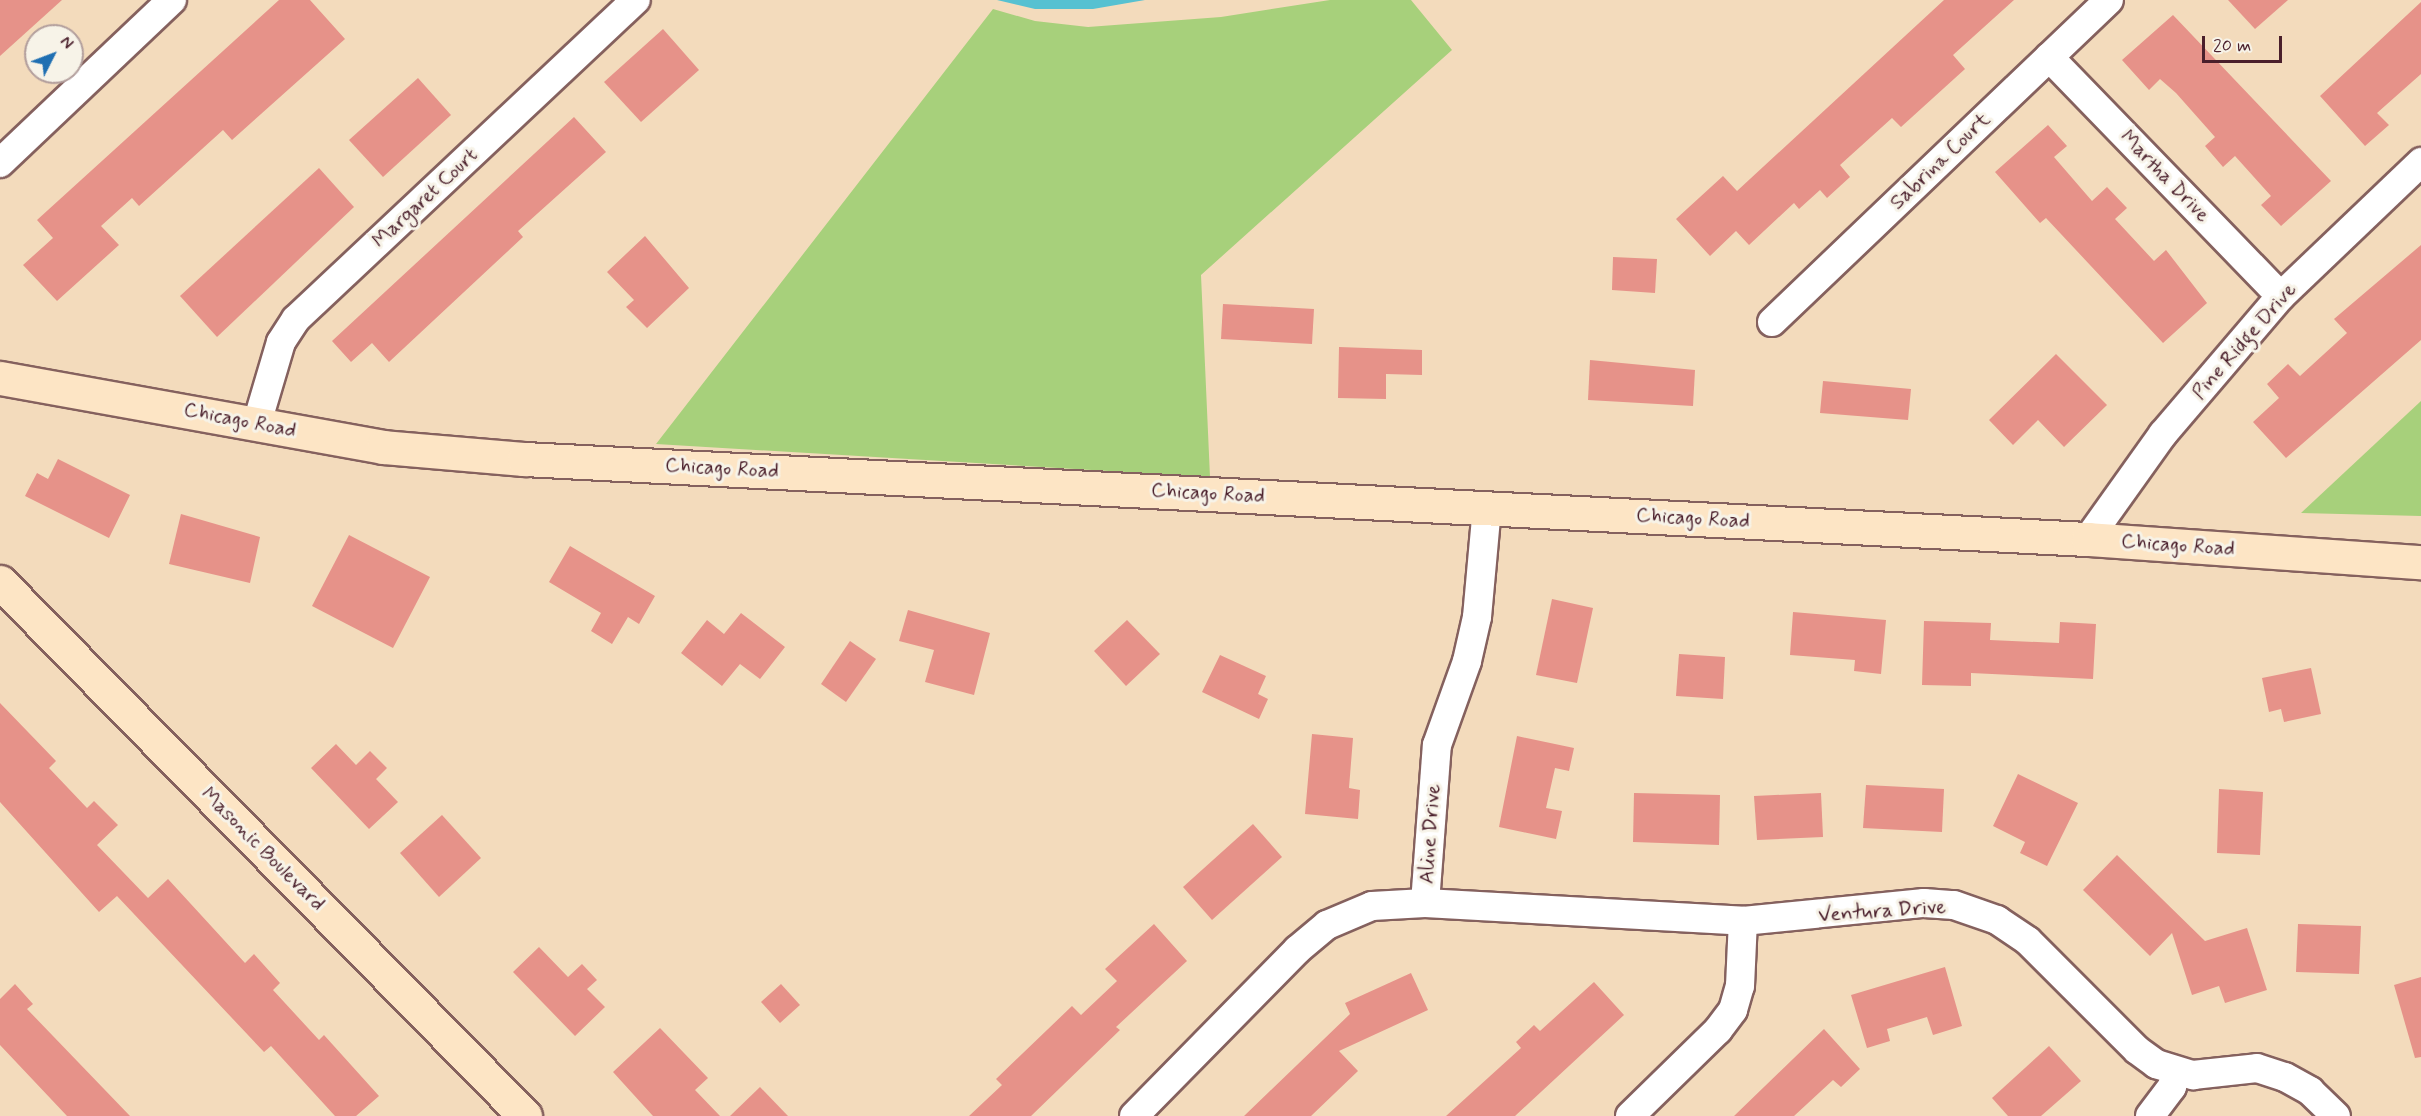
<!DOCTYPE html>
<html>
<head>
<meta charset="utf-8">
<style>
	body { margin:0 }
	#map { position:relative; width:2421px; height:1116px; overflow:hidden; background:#f3dbbc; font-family:Mynerve,sans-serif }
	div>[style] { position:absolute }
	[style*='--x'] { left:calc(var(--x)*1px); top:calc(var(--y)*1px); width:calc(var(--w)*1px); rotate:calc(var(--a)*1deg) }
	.green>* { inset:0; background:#a7d07b }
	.water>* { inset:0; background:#56c1d1 }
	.building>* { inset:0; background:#e69289 }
	.roads { filter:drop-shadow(2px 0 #85615e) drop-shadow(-2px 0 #85615e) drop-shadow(0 2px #85615e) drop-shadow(0 -2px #85615e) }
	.street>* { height:28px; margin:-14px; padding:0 14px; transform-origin:14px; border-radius:14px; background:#fff }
	.secondary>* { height:33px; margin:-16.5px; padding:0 16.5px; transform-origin:16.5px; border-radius:16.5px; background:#fde5c5 }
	span { translate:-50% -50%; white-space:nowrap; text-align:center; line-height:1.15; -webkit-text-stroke:6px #f7f3e8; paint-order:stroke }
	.street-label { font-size:21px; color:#4a1f2b }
	.north { position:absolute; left:24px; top:24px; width:60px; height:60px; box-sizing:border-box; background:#f7f3e8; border:2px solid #b29e9c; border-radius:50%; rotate:48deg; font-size:16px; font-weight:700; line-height:24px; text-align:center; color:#4a1f2b }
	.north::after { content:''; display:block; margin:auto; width:21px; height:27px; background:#1f6fb2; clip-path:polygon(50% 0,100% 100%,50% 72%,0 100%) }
	.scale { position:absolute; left:2202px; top:36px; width:80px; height:27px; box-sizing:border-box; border:3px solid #4a1f2b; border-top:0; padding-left:8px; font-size:18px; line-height:21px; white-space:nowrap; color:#4a1f2b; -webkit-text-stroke:4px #f7f3e8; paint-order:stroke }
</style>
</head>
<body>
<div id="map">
	<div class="green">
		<i style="clip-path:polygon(1330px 0,1411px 0,1452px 50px,1201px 275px,1210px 477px,656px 444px,993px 9px,1035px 21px,1088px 27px,1221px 17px)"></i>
		<i style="clip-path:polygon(2421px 401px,2421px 516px,2301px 513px)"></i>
	</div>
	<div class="water">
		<i style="clip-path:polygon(997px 0,1145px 0,1093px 9px,1035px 9px)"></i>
	</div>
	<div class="building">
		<i style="clip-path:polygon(0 0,62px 0,0 56px)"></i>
		<i style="clip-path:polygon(279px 0,310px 0,345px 39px,232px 140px,223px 130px,139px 206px,132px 198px,101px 226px,119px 245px,57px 301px,23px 265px,53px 238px,37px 220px)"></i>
		<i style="clip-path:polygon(1944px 0,2014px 0,1953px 55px,1965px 69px,1901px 127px,1892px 118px,1840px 165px,1850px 177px,1827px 198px,1820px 190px,1799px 209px,1794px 203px,1749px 245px,1736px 231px,1710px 256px,1676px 219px,1723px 176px,1737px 191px)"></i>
		<i style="clip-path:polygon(2228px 0,2288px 0,2255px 29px)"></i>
		<i style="clip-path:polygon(2421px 2px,2421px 74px,2377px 113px,2389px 125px,2365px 146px,2320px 96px)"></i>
		<i style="clip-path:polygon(2173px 15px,2331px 181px,2281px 226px,2261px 205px,2271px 196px,2235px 156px,2223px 167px,2205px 146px,2215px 137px,2176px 93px,2160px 79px,2149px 90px,2122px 60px)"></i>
		<i style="clip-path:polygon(663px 29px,699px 70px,641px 122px,604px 82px)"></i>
		<i style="clip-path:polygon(418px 78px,451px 115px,383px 177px,349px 140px)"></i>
		<i style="clip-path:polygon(574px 117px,606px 152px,518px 231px,523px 237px,389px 362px,372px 343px,351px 362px,332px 341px)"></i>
		<i style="clip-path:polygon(2048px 125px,2067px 146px,2054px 157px,2092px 201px,2107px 187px,2127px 208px,2115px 219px,2154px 261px,2166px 250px,2207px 303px,2163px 343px,2046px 218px,2040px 223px,1995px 172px)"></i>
		<i style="clip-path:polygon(319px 168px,354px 207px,217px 337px,180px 296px)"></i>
		<i style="clip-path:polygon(645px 236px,689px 288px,647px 328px,626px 307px,634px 300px,607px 272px)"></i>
		<i style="clip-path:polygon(2421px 245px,2421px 340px,2286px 458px,2253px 422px,2279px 398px,2267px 384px,2288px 364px,2300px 376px,2347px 333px,2334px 319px)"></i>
		<i style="clip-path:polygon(1613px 257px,1657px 259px,1655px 293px,1612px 290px)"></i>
		<i style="clip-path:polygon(1223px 304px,1314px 309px,1312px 344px,1221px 339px)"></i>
		<i style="clip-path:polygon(1339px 347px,1422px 350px,1422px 375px,1386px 374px,1386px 399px,1338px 398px)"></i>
		<i style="clip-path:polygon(2056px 354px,2107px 405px,2064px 447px,2038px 420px,2013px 445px,1989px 420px)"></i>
		<i style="clip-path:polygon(1590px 360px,1695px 370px,1693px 406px,1588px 400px)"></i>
		<i style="clip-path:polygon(1823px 381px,1911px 389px,1908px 420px,1820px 413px)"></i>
		<i style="clip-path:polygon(58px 459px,130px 495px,109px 538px,25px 496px,37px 473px,48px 479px)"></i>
		<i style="clip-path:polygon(181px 514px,260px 537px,250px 583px,169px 564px)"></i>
		<i style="clip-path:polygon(349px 535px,430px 577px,393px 648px,312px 606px)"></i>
		<i style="clip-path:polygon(570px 546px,655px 596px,639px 624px,628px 617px,612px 644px,591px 631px,601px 613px,549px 582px)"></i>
		<i style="clip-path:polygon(1552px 599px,1593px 608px,1577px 683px,1536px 675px)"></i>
		<i style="clip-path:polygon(908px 610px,990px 633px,974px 695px,925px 682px,934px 650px,899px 641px)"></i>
		<i style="clip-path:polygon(1793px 612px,1886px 620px,1881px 674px,1854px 671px,1855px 660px,1790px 655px)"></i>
		<i style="clip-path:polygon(741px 613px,785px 647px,760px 679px,740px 664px,722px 686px,681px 653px,707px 620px,724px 634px)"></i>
		<i style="clip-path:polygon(1127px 620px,1160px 654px,1126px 686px,1094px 651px)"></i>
		<i style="clip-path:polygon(1924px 621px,1991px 623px,1990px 640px,2059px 643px,2060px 622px,2096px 624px,2093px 679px,1971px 673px,1971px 686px,1922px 685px)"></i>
		<i style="clip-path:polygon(850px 641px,876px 659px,846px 702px,821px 684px)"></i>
		<i style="clip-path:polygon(1679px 654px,1725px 657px,1723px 699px,1676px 696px)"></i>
		<i style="clip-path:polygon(1220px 655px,1266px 676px,1258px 694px,1268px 699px,1259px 719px,1202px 692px)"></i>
		<i style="clip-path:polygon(2311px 668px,2321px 714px,2284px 722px,2281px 709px,2269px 712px,2262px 678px)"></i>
		<i style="clip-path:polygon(0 703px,56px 761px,49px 768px,87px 808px,94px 801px,118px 825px,97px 845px,148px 898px,168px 879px,245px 963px,254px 954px,280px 983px,273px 990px,319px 1040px,324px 1035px,379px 1096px,356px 1116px,335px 1116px,271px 1046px,264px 1052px,117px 896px,99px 912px,0 802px)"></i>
		<i style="clip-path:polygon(1312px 734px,1353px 738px,1349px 788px,1360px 790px,1358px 819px,1305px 814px)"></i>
		<i style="clip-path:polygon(1517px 736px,1574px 748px,1569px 771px,1555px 768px,1546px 808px,1562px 811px,1556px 839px,1499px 827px)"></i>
		<i style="clip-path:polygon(336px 744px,356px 765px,370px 751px,387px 768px,376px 779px,398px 802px,369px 829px,311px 768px)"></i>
		<i style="clip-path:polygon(2018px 774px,2078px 803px,2047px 866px,2020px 853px,2025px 842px,1993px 826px)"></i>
		<i style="clip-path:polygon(1866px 785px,1944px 789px,1942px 832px,1863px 828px)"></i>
		<i style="clip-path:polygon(2219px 789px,2263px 792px,2260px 855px,2217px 853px)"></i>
		<i style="clip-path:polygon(1634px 793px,1720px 795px,1719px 845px,1633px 842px)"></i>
		<i style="clip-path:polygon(1821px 793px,1823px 837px,1757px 840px,1754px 796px)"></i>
		<i style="clip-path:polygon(442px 815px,481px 858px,439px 897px,400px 853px)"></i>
		<i style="clip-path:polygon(1253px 824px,1282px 857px,1212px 920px,1183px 887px)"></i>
		<i style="clip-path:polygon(2117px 855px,2205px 941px,2247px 928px,2267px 990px,2225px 1003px,2219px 986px,2192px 995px,2172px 933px,2150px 956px,2083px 890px)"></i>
		<i style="clip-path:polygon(1154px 924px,1187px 961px,1116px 1027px,1120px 1030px,1031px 1116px,969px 1116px,1002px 1085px,996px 1079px,1072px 1006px,1081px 1015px,1117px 981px,1105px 969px)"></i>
		<i style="clip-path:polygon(2298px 924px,2361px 926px,2359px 974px,2296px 972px)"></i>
		<i style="clip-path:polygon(539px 947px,568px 977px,582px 964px,597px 980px,587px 989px,605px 1007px,575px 1036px,513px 972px)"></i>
		<i style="clip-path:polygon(1945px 967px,1962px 1026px,1933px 1035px,1927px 1017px,1887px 1029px,1890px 1041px,1867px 1048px,1851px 995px)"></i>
		<i style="clip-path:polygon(1411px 973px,1428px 1010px,1339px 1051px,1358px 1071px,1311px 1116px,1244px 1116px,1350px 1014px,1345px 1003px)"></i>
		<i style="clip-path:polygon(2421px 977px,2421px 1057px,2415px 1058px,2394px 985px)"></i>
		<i style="clip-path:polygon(1594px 982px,1624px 1015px,1528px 1104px,1515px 1116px,1446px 1116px,1521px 1048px,1516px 1042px,1534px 1025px,1540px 1031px)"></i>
		<i style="clip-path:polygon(15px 984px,33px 1004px,27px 1009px,130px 1116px,67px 1116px,0 1045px,0 999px)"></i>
		<i style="clip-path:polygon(781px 984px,800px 1005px,780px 1023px,761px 1002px)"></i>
		<i style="clip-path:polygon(660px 1028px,708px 1078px,695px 1090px,720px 1116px,653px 1116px,613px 1072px)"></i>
		<i style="clip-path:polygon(1824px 1029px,1860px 1069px,1841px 1087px,1833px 1080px,1794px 1116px,1734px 1116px)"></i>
		<i style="clip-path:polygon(2049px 1046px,2081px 1081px,2041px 1116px,2008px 1116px,1992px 1098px)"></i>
		<i style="clip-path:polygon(760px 1087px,788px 1116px,730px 1116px)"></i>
	</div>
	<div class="roads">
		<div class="street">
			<i style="--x:2049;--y:57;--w:333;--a:45.9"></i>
			<i style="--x:0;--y:163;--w:237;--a:-43.5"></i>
			<i style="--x:1772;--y:322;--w:466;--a:-43.7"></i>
			<i style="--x:257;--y:423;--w:84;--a:-73.5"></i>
			<i style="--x:281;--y:342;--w:27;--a:-57"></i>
			<i style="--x:296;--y:319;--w:466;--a:-43.2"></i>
			<i style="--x:2088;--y:539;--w:129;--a:-54.5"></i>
			<i style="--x:2163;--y:434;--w:182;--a:-49.5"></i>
			<i style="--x:2281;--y:296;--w:194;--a:-43.7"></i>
			<i style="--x:1425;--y:903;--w:158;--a:-85.7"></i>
			<i style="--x:1437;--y:745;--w:89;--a:-70.3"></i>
			<i style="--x:1467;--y:661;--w:45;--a:-77.2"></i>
			<i style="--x:1477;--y:617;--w:110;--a:-84.8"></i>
			<i style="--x:1134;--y:1116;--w:233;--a:-45.5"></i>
			<i style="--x:1297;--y:950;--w:39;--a:-40"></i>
			<i style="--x:1327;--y:925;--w:49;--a:-22.9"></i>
			<i style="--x:1372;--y:906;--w:53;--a:-3.2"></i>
			<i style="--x:1425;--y:903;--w:319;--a:3.2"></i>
			<i style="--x:1743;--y:921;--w:182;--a:-5.7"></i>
			<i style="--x:1924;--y:903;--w:30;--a:4"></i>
			<i style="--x:1954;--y:905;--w:46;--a:19.2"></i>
			<i style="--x:1997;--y:920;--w:37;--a:34"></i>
			<i style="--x:2028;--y:941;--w:154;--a:45"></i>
			<i style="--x:2137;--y:1050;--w:24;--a:36"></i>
			<i style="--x:2156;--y:1064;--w:39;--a:17"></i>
			<i style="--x:2193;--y:1075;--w:64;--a:-6.2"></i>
			<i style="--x:2257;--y:1068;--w:29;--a:18"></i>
			<i style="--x:2285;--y:1077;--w:29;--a:29"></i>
			<i style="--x:2310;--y:1091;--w:36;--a:44"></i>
			<i style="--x:1630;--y:1116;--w:123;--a:-44.3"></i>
			<i style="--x:1718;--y:1030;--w:25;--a:-53"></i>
			<i style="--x:1733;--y:1010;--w:25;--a:-74"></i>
			<i style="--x:1740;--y:986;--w:65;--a:-87.4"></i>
			<i style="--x:2150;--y:1116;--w:36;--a:-53"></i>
			<i style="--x:2172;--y:1087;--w:16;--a:-75"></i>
		</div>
		<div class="secondary">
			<i style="--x:0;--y:378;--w:389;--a:10.2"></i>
			<i style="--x:383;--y:447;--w:142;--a:4.9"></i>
			<i style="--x:524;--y:459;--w:1566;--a:2.93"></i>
			<i style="--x:2088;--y:539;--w:334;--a:4"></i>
			<i style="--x:0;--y:582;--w:749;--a:45.49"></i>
		</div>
	</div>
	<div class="street-label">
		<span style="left:1940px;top:161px;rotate:-44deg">Sabrina Court</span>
		<span style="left:2165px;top:176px;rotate:46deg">Martha Drive</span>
		<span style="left:425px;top:198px;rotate:-43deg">Margaret Court</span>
		<span style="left:2244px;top:341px;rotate:-49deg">Pine Ridge Drive</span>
		<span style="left:240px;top:420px;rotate:11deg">Chicago Road</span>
		<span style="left:722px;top:468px;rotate:3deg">Chicago Road</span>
		<span style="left:1208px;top:493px;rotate:3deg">Chicago Road</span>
		<span style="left:1693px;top:518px;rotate:3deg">Chicago Road</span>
		<span style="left:2178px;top:545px;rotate:4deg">Chicago Road</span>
		<span style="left:1430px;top:834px;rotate:-86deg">Aline Drive</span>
		<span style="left:263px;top:849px;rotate:45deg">Masonic Boulevard</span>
		<span style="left:1882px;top:911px;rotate:-4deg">Ventura Drive</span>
	</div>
	<div class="north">N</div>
	<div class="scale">20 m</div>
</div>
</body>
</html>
